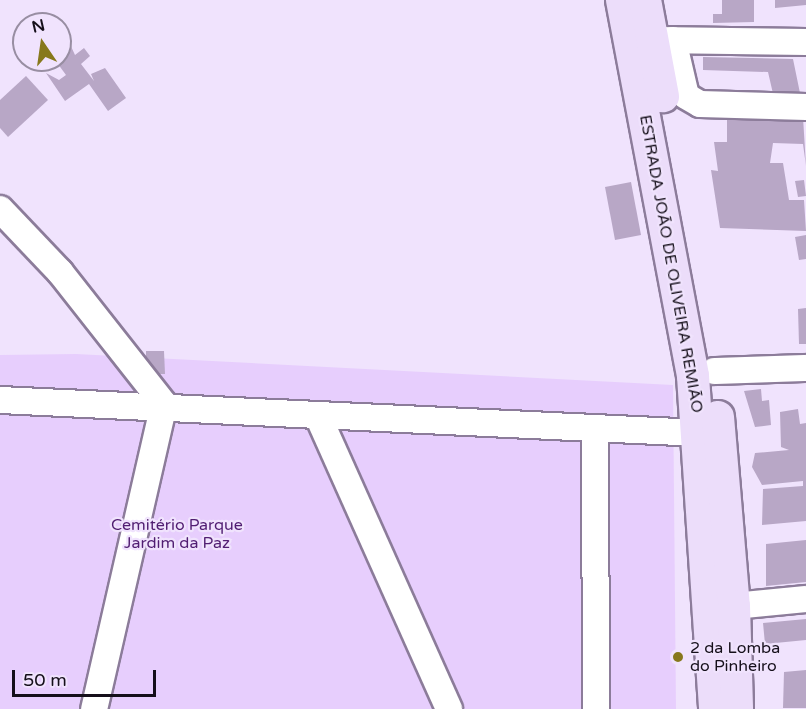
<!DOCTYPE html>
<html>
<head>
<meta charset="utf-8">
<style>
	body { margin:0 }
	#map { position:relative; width:806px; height:709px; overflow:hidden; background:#f0e3fd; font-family:"Varela Round",sans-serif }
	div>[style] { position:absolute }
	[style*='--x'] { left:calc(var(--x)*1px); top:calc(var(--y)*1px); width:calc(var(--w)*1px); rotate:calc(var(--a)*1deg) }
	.green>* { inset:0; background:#e7cefd }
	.building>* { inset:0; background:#b8a7c6 }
	.roads { filter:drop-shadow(2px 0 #8c7c9a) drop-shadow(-2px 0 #8c7c9a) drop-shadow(0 2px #8c7c9a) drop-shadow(0 -2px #8c7c9a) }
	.minor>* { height:26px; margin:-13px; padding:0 13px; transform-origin:13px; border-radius:13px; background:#fff }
	.major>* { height:32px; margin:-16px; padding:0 16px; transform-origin:16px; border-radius:16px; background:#ecddfa }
	.dots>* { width:16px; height:16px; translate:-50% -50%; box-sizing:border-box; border:3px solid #f0e3fd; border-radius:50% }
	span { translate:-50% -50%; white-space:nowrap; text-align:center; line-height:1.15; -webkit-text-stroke:4.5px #f0e3fd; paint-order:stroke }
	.street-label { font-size:16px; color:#150f1a }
	.park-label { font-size:16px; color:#511e72 }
	.poi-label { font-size:16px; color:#150f1a }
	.left { translate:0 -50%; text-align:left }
	.north { position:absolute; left:12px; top:12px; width:60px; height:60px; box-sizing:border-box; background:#f0e3fd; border:2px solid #988ea2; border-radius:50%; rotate:347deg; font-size:16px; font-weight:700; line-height:24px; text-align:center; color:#150f1a }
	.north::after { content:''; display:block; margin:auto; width:21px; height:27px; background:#87781c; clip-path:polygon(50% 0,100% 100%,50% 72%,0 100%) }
	.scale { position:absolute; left:12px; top:670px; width:144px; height:27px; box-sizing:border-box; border:3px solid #150f1a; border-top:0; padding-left:8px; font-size:18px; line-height:21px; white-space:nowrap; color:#150f1a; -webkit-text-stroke:4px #f0e3fd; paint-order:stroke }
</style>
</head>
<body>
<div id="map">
	<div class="green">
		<i style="clip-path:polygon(76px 354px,673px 385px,676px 709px,0 709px,0 355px)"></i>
	</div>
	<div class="building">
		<i style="clip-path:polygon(722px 0,754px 0,754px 22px,713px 23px,713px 14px,722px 14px)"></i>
		<i style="clip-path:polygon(775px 0,806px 0,806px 5px,775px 8px)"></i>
		<i style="clip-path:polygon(69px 42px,75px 55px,84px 48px,90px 56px,81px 64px,94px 81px,91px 74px,105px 68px,126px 98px,108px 111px,89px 84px,65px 101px,46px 73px,59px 80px,66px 75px,55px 60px,60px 60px)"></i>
		<i style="clip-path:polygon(703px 57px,793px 59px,801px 98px,774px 98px,768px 72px,703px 70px)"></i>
		<i style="clip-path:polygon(26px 76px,48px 100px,8px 137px,0 128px,0 100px)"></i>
		<i style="clip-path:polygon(727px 113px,803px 117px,806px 166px,803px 144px,773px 143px,770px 163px,783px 163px,789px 200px,804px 200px,806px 231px,720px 228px,711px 170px,718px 171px,714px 142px,727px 142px)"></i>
		<i style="clip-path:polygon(804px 180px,806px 196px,798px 197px,795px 181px)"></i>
		<i style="clip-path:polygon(631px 182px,641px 235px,615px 240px,605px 187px)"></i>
		<i style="clip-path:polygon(806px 235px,806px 259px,799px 260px,795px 237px)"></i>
		<i style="clip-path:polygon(806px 308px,806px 344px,799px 344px,798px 309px)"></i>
		<i style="clip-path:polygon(146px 351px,164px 351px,165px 374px,146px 374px)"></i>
		<i style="clip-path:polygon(761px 389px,762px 401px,769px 400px,771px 425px,755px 427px,744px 391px)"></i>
		<i style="clip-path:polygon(798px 409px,800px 424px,806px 423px,806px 521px,762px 525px,763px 489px,803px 486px,803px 481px,762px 485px,752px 467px,755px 453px,789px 450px,781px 447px,780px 412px)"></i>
		<i style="clip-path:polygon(806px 540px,806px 582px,766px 586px,766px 544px)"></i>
		<i style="clip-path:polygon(806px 619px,806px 640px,765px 644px,763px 623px)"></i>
		<i style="clip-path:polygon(806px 670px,806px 708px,783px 708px,784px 672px)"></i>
	</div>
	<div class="roads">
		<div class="minor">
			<i style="--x:656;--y:40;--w:150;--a:0.8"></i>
			<i style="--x:673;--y:40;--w:57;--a:76.9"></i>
			<i style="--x:686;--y:96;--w:16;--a:30"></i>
			<i style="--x:700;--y:104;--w:106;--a:1.6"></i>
			<i style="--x:0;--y:209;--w:87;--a:46.4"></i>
			<i style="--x:60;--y:272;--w:168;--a:51.8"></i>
			<i style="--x:164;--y:404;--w:313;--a:102.9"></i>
			<i style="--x:714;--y:371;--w:92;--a:-1.9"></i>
			<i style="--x:0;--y:400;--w:700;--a:2.7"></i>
			<i style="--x:318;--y:416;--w:321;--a:65.9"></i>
			<i style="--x:595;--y:431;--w:278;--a:89.8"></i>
			<i style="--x:734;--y:606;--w:72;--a:-5.6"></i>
		</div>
		<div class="major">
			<i style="--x:622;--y:0;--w:383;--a:79.3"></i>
			<i style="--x:693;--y:376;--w:334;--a:86.2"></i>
			<i style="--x:645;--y:0;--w:98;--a:79.4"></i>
			<i style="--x:718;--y:417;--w:190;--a:85.2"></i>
			<i style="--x:734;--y:606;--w:103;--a:88.3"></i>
		</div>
	</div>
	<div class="dots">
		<i style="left:678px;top:657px;background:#87781c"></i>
	</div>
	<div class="street-label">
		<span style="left:671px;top:264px;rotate:80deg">ESTRADA JOÃO DE OLIVEIRA REMIÃO</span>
	</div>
	<div class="park-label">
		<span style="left:177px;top:534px">Cemitério Parque<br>Jardim da Paz</span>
	</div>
	<div class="poi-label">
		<span class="left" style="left:690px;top:657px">2 da Lomba<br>do Pinheiro</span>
	</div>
	<div class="north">N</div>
	<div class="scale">50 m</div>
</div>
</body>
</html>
